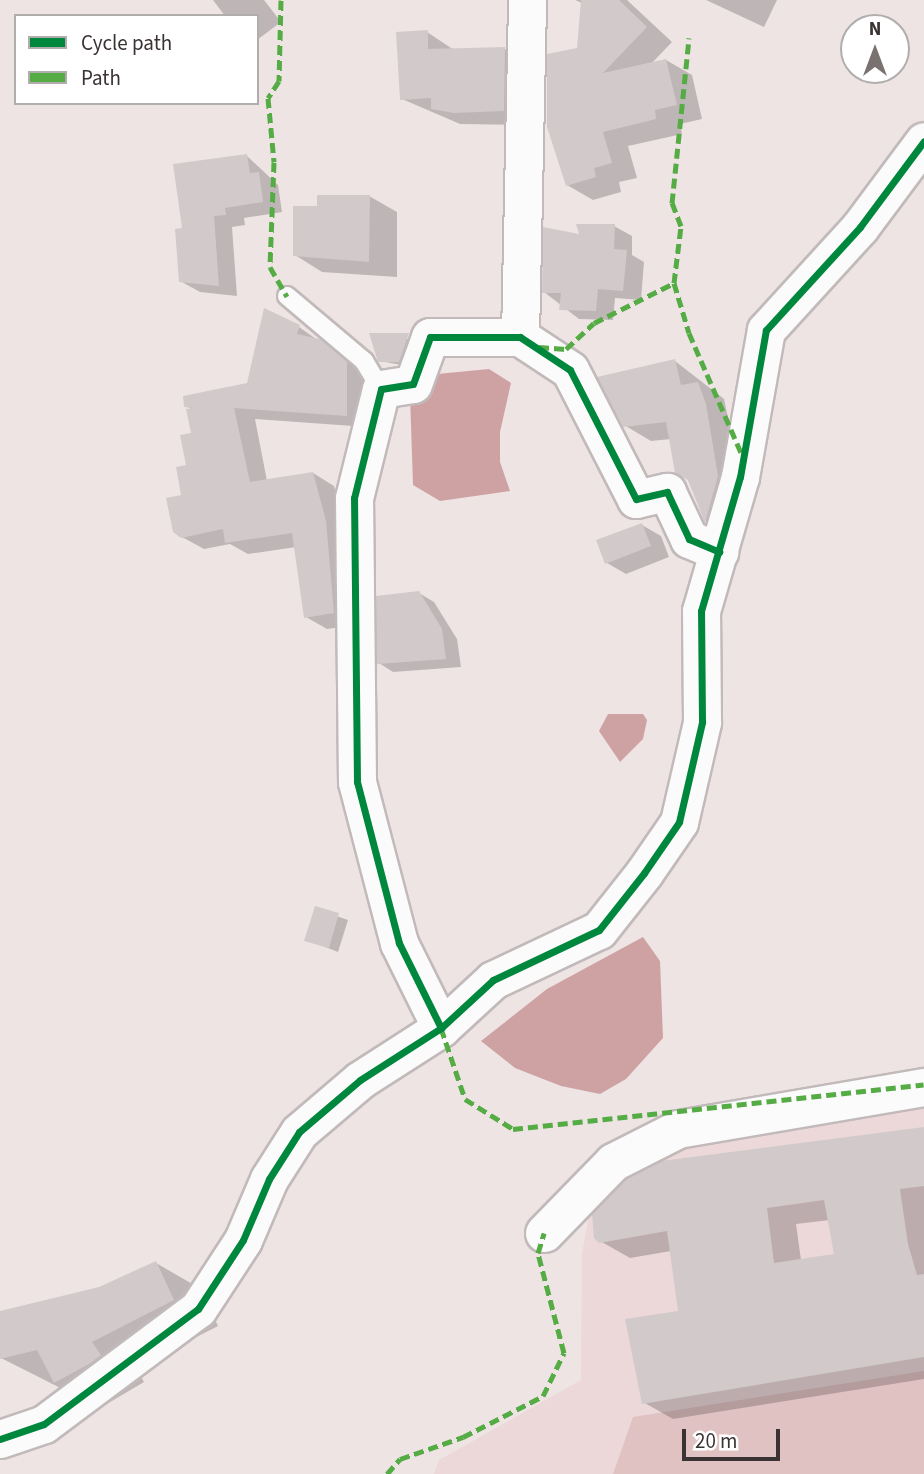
<!DOCTYPE html>
<html>
<head>
<meta charset="utf-8">
<style>
	body { margin:0 }
	#map { position:relative; width:924px; height:1474px; overflow:hidden; background:#eee4e4; font-family:"Source Sans 3",sans-serif }
	div>[style] { position:absolute }
	[style*='--x'] { left:calc(var(--x)*1px); top:calc(var(--y)*1px); width:calc(var(--w)*1px); rotate:calc(var(--a)*1deg) }
	.built>* { inset:0; background:#ecd8d9 }
	.green>* { inset:0; background:#e1c2c3 }
	.water>* { inset:0; background:#cea2a3 }
	.shadow>* { inset:0; background:#0003 }
	.building>* { inset:0; background:#d2caca }
	.roads { filter:drop-shadow(2px 0 #c2baba) drop-shadow(-2px 0 #c2baba) drop-shadow(0 2px #c2baba) drop-shadow(0 -2px #c2baba) }
	.lane>* { height:18px; margin:-9px; padding:0 9px; transform-origin:9px; border-radius:9px; background:#fcfbfb }
	.street>* { height:37px; margin:-18.5px; padding:0 18.5px; transform-origin:18.5px; border-radius:18.5px; background:#fcfbfb }
	.quiet>* { height:5px; margin-top:-2.5px; transform-origin:0; background:repeating-linear-gradient(90deg,#55ac45 0 10px,transparent 0 15px) }
	.cycleway>* { height:7px; margin:-3.5px; padding:0 3.5px; transform-origin:3.5px; border-radius:3.5px; background:#00873e }
	span { translate:-50% -50%; white-space:nowrap; text-align:center; line-height:1.15; -webkit-text-stroke:5px #fff; paint-order:stroke }
	.legend { position:absolute; left:14px; top:14px; width:245px; height:91px; box-sizing:border-box; background:#fff; border:2px solid #b1adad; margin:0; padding:9px 12px; list-style:none; font-size:21px; color:#3b3333 }
	.legend li { display:flex; align-items:center; gap:14px; height:35px }
	.legend b { width:35px; border:2px solid #b1adad }
	.north { position:absolute; left:840px; top:14px; width:70px; height:70px; box-sizing:border-box; background:#fff; border:2px solid #b1adad; border-radius:50%; rotate:0deg; font-size:19px; font-weight:700; line-height:28px; text-align:center; color:#3b3333 }
	.north::after { content:''; display:block; margin:auto; width:24px; height:32px; background:#7a7171; clip-path:polygon(50% 0,100% 100%,50% 72%,0 100%) }
	.scale { position:absolute; left:682px; top:1429px; width:98px; height:32px; box-sizing:border-box; border:4px solid #3b3333; border-top:0; padding-left:9px; font-size:21px; line-height:24px; white-space:nowrap; color:#3b3333; -webkit-text-stroke:5px #fff; paint-order:stroke }
</style>
</head>
<body>
<div id="map">
	<div class="built">
		<i style="clip-path:polygon(924px 1102px,924px 1474px,434px 1474px,439px 1460px,581px 1380px,582px 1254px,595px 1182px,672px 1138px)"></i>
	</div>
	<div class="green">
		<i style="clip-path:polygon(924px 1371px,924px 1474px,613px 1474px,633px 1417px)"></i>
	</div>
	<div class="water">
		<i style="clip-path:polygon(489px 369px,511px 383px,500px 432px,500px 462px,510px 491px,440px 501px,413px 485px,410px 395px,427px 375px)"></i>
		<i style="clip-path:polygon(608px 714px,643px 714px,647px 720px,643px 739px,620px 762px,599px 731px)"></i>
		<i style="clip-path:polygon(643px 937px,660px 961px,663px 1038px,626px 1079px,600px 1094px,561px 1086px,515px 1068px,481px 1041px,547px 989px)"></i>
	</div>
	<div class="shadow">
		<i style="clip-path:polygon(213px 0,264px 0,281px 22px,257px 40px,257px 16px,225px 16px)"></i>
		<i style="clip-path:polygon(575px 0,627px 0,672px 42px,651px 64px,666px 60px,692px 75px,702px 119px,680px 124px,682px 134px,628px 146px,637px 178px,619px 182px,621px 192px,593px 200px,567px 185px,582px 3px)"></i>
		<i style="clip-path:polygon(706px 0,777px 0,764px 27px)"></i>
		<i style="clip-path:polygon(427px 32px,454px 50px,505px 49px,532px 65px,531px 125px,460px 124px,402px 99px)"></i>
		<i style="clip-path:polygon(247px 156px,278px 185px,282px 212px,244px 218px,245px 225px,232px 227px,237px 296px,200px 292px,180px 281px,184px 230px)"></i>
		<i style="clip-path:polygon(369px 196px,397px 212px,397px 277px,322px 272px,295px 255px,319px 208px)"></i>
		<i style="clip-path:polygon(614px 226px,632px 236px,632px 255px,644px 262px,641px 300px,615px 298px,613px 320px,579px 319px,544px 292px,581px 236px)"></i>
		<i style="clip-path:polygon(299px 327px,367px 375px,367px 427px,255px 419px,267px 481px,313px 473px,334px 486px,347px 534px,355px 625px,327px 629px,306px 617px,296px 547px,248px 554px,230px 544px,204px 549px,182px 537px,193px 434px,193px 410px,186px 406px,248px 385px)"></i>
		<i style="clip-path:polygon(372px 335px,417px 340px,408px 366px,379px 361px)"></i>
		<i style="clip-path:polygon(675px 361px,724px 399px,744px 492px,732px 536px,706px 522px,671px 439px,651px 441px,624px 425px)"></i>
		<i style="clip-path:polygon(642px 525px,661px 536px,669px 557px,626px 574px,607px 563px)"></i>
		<i style="clip-path:polygon(419px 593px,434px 602px,457px 639px,461px 667px,393px 672px,379px 663px)"></i>
		<i style="clip-path:polygon(316px 909px,348px 920px,338px 952px,307px 940px)"></i>
		<i style="clip-path:polygon(evenodd,924px 1129px,924px 1379px,673px 1419px,643px 1402px,680px 1313px,671px 1251px,630px 1258px,600px 1241px,924px 1129px,830px 1220px,837px 1255px,801px 1260px,796px 1224px,830px 1220px)"></i>
		<i style="clip-path:polygon(156px 1263px,201px 1289px,218px 1326px,136px 1368px,144px 1382px,100px 1408px,1px 1358px,0 1313px,100px 1289px)"></i>
	</div>
	<div class="building">
		<i style="clip-path:polygon(581px 0,619px 0,647px 27px,603px 73px,666px 59px,677px 105px,655px 110px,656px 119px,603px 132px,612px 163px,594px 168px,596px 177px,566px 186px,547px 127px,547px 54px,577px 48px)"></i>
		<i style="clip-path:polygon(428px 30px,428px 49px,505px 47px,504px 111px,454px 113px,431px 109px,431px 98px,400px 100px,396px 32px)"></i>
		<i style="clip-path:polygon(247px 154px,250px 173px,259px 172px,263px 202px,225px 208px,226px 215px,214px 216px,219px 286px,179px 282px,175px 229px,182px 228px,173px 164px)"></i>
		<i style="clip-path:polygon(317px 195px,370px 195px,369px 262px,293px 256px,293px 206px,317px 206px)"></i>
		<i style="clip-path:polygon(576px 224px,615px 224px,614px 249px,627px 250px,623px 291px,598px 289px,596px 311px,559px 310px,561px 293px,542px 293px,543px 227px,579px 234px)"></i>
		<i style="clip-path:polygon(264px 308px,300px 325px,297px 334px,320px 339px,347px 361px,347px 416px,234px 408px,250px 482px,313px 472px,326px 521px,334px 613px,304px 618px,292px 533px,225px 543px,223px 529px,181px 538px,173px 532px,166px 498px,181px 495px,176px 467px,186px 465px,180px 435px,191px 433px,186px 409px,194px 408px,184px 407px,183px 396px,247px 383px)"></i>
		<i style="clip-path:polygon(369px 333px,409px 333px,399px 362px,378px 362px)"></i>
		<i style="clip-path:polygon(675px 359px,681px 385px,698px 382px,706px 404px,718px 476px,705px 523px,688px 480px,675px 473px,666px 422px,623px 427px,597px 377px)"></i>
		<i style="clip-path:polygon(642px 523px,651px 546px,605px 564px,596px 540px)"></i>
		<i style="clip-path:polygon(419px 591px,442px 629px,446px 659px,377px 664px,376px 596px)"></i>
		<i style="clip-path:polygon(315px 906px,339px 913px,329px 948px,304px 941px)"></i>
		<i style="clip-path:polygon(evenodd,924px 1127px,924px 1186px,900px 1189px,908px 1244px,917px 1275px,924px 1274px,924px 1357px,642px 1404px,625px 1319px,678px 1311px,667px 1231px,599px 1243px,594px 1238px,592px 1214px,626px 1179px,661px 1161px,924px 1127px,824px 1200px,834px 1254px,774px 1263px,767px 1208px,824px 1200px)"></i>
		<i style="clip-path:polygon(156px 1261px,174px 1300px,92px 1342px,101px 1355px,89px 1364px,54px 1383px,37px 1350px,0 1359px,0 1311px,99px 1287px)"></i>
	</div>
	<div class="roads">
		<div class="lane">
			<i style="--x:287;--y:296;--w:101;--a:40.2"></i>
			<i style="--x:364;--y:361;--w:33;--a:59"></i>
		</div>
		<div class="street">
			<i style="--x:520;--y:337;--w:337;--a:-88.8"></i>
			<i style="--x:441;--y:1028;--w:95;--a:-116.3"></i>
			<i style="--x:399;--y:943;--w:166;--a:-104.6"></i>
			<i style="--x:357;--y:782;--w:284;--a:-90.6"></i>
			<i style="--x:354;--y:498;--w:112;--a:-76.1"></i>
			<i style="--x:381;--y:389;--w:32;--a:-9"></i>
			<i style="--x:413;--y:384;--w:50;--a:-70.1"></i>
			<i style="--x:430;--y:337;--w:90;--a:0"></i>
			<i style="--x:520;--y:337;--w:60;--a:33.4"></i>
			<i style="--x:570;--y:370;--w:145;--a:62.9"></i>
			<i style="--x:636;--y:499;--w:32;--a:-13"></i>
			<i style="--x:667;--y:492;--w:52;--a:64.9"></i>
			<i style="--x:689;--y:539;--w:33;--a:23"></i>
			<i style="--x:544;--y:1233;--w:99;--a:-45.8"></i>
			<i style="--x:613;--y:1162;--w:73;--a:-26.9"></i>
			<i style="--x:678;--y:1129;--w:250;--a:-9.7"></i>
			<i style="--x:0;--y:1439;--w:46;--a:-18.8"></i>
			<i style="--x:44;--y:1424;--w:192;--a:-36.8"></i>
			<i style="--x:198;--y:1309;--w:82;--a:-56.9"></i>
			<i style="--x:243;--y:1240;--w:66;--a:-66.9"></i>
			<i style="--x:269;--y:1179;--w:56;--a:-57.4"></i>
			<i style="--x:299;--y:1132;--w:80;--a:-40.4"></i>
			<i style="--x:360;--y:1080;--w:96;--a:-32.7"></i>
			<i style="--x:441;--y:1028;--w:71;--a:-42.7"></i>
			<i style="--x:493;--y:980;--w:117;--a:-25.3"></i>
			<i style="--x:599;--y:930;--w:73;--a:-51.7"></i>
			<i style="--x:644;--y:873;--w:62;--a:-55.5"></i>
			<i style="--x:679;--y:822;--w:103;--a:-77"></i>
			<i style="--x:702;--y:722;--w:111;--a:-90.5"></i>
			<i style="--x:701;--y:611;--w:140;--a:-73.8"></i>
			<i style="--x:740;--y:477;--w:149;--a:-80"></i>
			<i style="--x:766;--y:330;--w:139;--a:-47.6"></i>
			<i style="--x:860;--y:227;--w:107;--a:-53.3"></i>
		</div>
	</div>
	<div class="quiet">
		<i style="--x:281;--y:0;--w:81;--a:91.4"></i>
		<i style="--x:279;--y:81;--w:20;--a:123"></i>
		<i style="--x:268;--y:98;--w:64;--a:84.6"></i>
		<i style="--x:274;--y:162;--w:105;--a:92.2"></i>
		<i style="--x:270;--y:267;--w:34;--a:60"></i>
		<i style="--x:674;--y:283;--w:52;--a:73.3"></i>
		<i style="--x:689;--y:333;--w:133;--a:66.5"></i>
		<i style="--x:539;--y:347;--w:27;--a:4"></i>
		<i style="--x:566;--y:349;--w:38;--a:-43"></i>
		<i style="--x:594;--y:323;--w:89;--a:-26.6"></i>
		<i style="--x:674;--y:283;--w:57;--a:-83"></i>
		<i style="--x:681;--y:226;--w:25;--a:-111"></i>
		<i style="--x:672;--y:203;--w:166;--a:-84.1"></i>
		<i style="--x:441;--y:1028;--w:75;--a:71.3"></i>
		<i style="--x:465;--y:1099;--w:57;--a:32"></i>
		<i style="--x:513;--y:1129;--w:413;--a:-6.2"></i>
		<i style="--x:387;--y:1474;--w:20;--a:-49"></i>
		<i style="--x:400;--y:1459;--w:67;--a:-19.2"></i>
		<i style="--x:463;--y:1437;--w:90;--a:-27.1"></i>
		<i style="--x:543;--y:1396;--w:48;--a:-64"></i>
		<i style="--x:564;--y:1353;--w:103;--a:-104.6"></i>
		<i style="--x:538;--y:1253;--w:21;--a:-73"></i>
	</div>
	<div class="cycleway">
		<i style="--x:441;--y:1028;--w:95;--a:-116.3"></i>
		<i style="--x:399;--y:943;--w:166;--a:-104.6"></i>
		<i style="--x:357;--y:782;--w:284;--a:-90.6"></i>
		<i style="--x:354;--y:498;--w:112;--a:-76.1"></i>
		<i style="--x:381;--y:389;--w:32;--a:-9"></i>
		<i style="--x:413;--y:384;--w:50;--a:-70.1"></i>
		<i style="--x:430;--y:337;--w:90;--a:0"></i>
		<i style="--x:520;--y:337;--w:60;--a:33.4"></i>
		<i style="--x:570;--y:370;--w:145;--a:62.9"></i>
		<i style="--x:636;--y:499;--w:32;--a:-13"></i>
		<i style="--x:667;--y:492;--w:52;--a:64.9"></i>
		<i style="--x:689;--y:539;--w:33;--a:23"></i>
		<i style="--x:0;--y:1439;--w:46;--a:-18.8"></i>
		<i style="--x:44;--y:1424;--w:192;--a:-36.8"></i>
		<i style="--x:198;--y:1309;--w:82;--a:-56.9"></i>
		<i style="--x:243;--y:1240;--w:66;--a:-66.9"></i>
		<i style="--x:269;--y:1179;--w:56;--a:-57.4"></i>
		<i style="--x:299;--y:1132;--w:80;--a:-40.4"></i>
		<i style="--x:360;--y:1080;--w:96;--a:-32.7"></i>
		<i style="--x:441;--y:1028;--w:71;--a:-42.7"></i>
		<i style="--x:493;--y:980;--w:117;--a:-25.3"></i>
		<i style="--x:599;--y:930;--w:73;--a:-51.7"></i>
		<i style="--x:644;--y:873;--w:62;--a:-55.5"></i>
		<i style="--x:679;--y:822;--w:103;--a:-77"></i>
		<i style="--x:702;--y:722;--w:111;--a:-90.5"></i>
		<i style="--x:701;--y:611;--w:140;--a:-73.8"></i>
		<i style="--x:740;--y:477;--w:149;--a:-80"></i>
		<i style="--x:766;--y:330;--w:139;--a:-47.6"></i>
		<i style="--x:860;--y:227;--w:107;--a:-53.3"></i>
	</div>
	<ul class="legend">
	<li><b style="height:9px;background:#00873e"></b>Cycle path</li>
	<li><b style="height:9px;background:#55ac45"></b>Path</li>
	</ul>
	<div class="north">N</div>
	<div class="scale">20 m</div>
</div>
</body>
</html>
